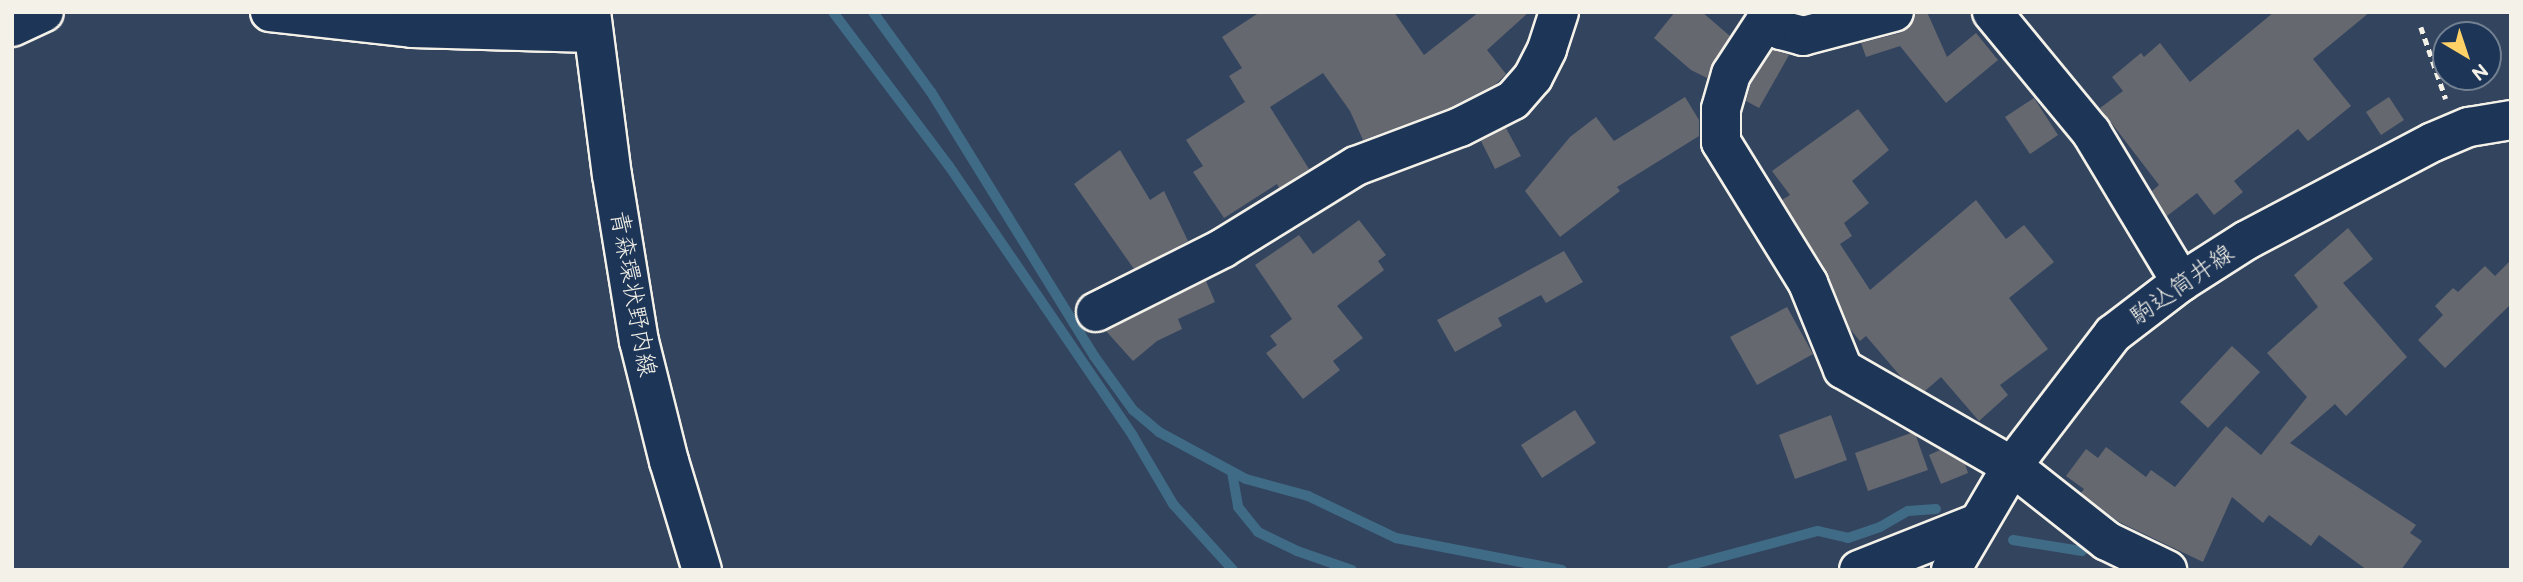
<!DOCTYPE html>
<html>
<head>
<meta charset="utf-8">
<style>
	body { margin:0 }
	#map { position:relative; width:2523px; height:582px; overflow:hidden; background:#33445e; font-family:"Balsamiq Sans","Klee One",sans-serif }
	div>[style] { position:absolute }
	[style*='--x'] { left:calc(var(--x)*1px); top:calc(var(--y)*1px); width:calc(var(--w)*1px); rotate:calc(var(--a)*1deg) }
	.stream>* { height:10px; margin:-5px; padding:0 5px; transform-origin:5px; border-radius:5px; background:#406b86 }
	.building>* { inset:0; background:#666870 }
	.path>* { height:4.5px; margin-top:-2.25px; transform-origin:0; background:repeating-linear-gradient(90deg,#f4f1e8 0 7px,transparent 0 12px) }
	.roads { filter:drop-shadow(2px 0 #f4f1e8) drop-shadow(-2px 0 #f4f1e8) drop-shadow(0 2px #f4f1e8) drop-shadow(0 -2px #f4f1e8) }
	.minor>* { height:38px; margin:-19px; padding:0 19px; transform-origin:19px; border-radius:19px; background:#1d3557 }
	.major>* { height:38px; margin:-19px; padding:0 19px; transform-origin:19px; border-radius:19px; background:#1d3557 }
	span { translate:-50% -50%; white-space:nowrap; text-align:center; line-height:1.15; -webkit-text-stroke:7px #1d3557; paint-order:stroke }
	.street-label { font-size:24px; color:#f4f1e8 }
	.frame { position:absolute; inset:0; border:14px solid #f4f1e8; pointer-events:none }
	.north { position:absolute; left:2432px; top:21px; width:70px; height:70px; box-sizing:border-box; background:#1d3557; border:2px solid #738091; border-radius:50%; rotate:141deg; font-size:19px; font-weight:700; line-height:28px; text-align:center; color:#f4f1e8 }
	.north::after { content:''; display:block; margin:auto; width:24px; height:32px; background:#ffd166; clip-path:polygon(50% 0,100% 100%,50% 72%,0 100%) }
</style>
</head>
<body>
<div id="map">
	<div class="stream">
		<i style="--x:833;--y:12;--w:193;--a:53"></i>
		<i style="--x:949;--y:166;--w:327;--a:55.7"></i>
		<i style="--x:1133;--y:436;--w:79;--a:59.5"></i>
		<i style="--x:1173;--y:504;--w:89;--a:47.7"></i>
		<i style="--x:873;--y:12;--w:99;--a:54.1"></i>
		<i style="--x:931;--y:92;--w:310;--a:58.3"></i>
		<i style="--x:1094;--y:356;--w:67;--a:54.2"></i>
		<i style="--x:1133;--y:410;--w:34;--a:40"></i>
		<i style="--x:1159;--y:432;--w:99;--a:28.4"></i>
		<i style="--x:1246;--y:479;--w:64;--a:15.3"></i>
		<i style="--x:1308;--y:496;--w:98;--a:25.5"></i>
		<i style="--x:1396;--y:538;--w:169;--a:10.9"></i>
		<i style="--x:1232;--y:472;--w:36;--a:80"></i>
		<i style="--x:1238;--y:507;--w:32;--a:51"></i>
		<i style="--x:1258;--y:532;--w:43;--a:26"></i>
		<i style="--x:1297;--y:551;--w:58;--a:19.1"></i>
		<i style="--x:2013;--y:540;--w:70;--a:9.1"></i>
		<i style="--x:1672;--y:570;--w:151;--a:-15"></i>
		<i style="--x:1818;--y:531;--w:31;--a:13"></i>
		<i style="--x:1848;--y:538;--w:34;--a:-19"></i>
		<i style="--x:1880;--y:527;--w:32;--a:-30"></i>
		<i style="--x:1908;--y:511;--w:28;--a:-4"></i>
	</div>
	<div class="building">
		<i style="clip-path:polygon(1260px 12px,1394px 12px,1424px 55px,1479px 12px,1529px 12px,1487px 50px,1506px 74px,1496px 84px,1449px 108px,1363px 140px,1350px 111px,1323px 73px,1270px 107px,1309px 169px,1279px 188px,1277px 184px,1224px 218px,1193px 172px,1203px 166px,1186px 140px,1245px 102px,1229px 76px,1242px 68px,1222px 37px)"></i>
		<i style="clip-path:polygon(1675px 12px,1702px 12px,1730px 36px,1713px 62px,1707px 78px,1691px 70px,1654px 38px)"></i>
		<i style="clip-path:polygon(1915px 12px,1927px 12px,1947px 57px,1976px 33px,1998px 60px,1946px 103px,1900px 46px,1866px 57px,1861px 43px,1900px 33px,1910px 27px)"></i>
		<i style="clip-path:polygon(2274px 12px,2370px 12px,2313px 59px,2351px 106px,2308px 141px,2298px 129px,2234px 181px,2243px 192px,2214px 215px,2197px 193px,2167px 216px,2152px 191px,2159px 185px,2100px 108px,2123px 91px,2112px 77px,2141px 53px,2144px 57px,2160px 43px,2190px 82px)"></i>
		<i style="clip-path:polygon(1773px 50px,1789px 55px,1759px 108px,1746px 101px,1751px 83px)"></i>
		<i style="clip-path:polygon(1685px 97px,1699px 120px,1699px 136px,1617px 187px,1620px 191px,1560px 237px,1525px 191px,1570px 137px,1596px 117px,1614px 141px)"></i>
		<i style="clip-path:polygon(2389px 97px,2404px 120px,2381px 135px,2366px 112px)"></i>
		<i style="clip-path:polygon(2034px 98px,2058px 135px,2030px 154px,2005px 117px)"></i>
		<i style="clip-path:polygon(1858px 109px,1889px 150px,1852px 181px,1869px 203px,1844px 223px,1852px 236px,1840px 244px,1870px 290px,1976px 200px,2006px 239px,2024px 225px,2054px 262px,2009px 298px,2048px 349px,2000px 385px,2008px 395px,1979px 421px,1941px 377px,1925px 391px,1902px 378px,1866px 336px,1860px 341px,1850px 329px,1827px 272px,1782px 200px,1790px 195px,1772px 171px)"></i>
		<i style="clip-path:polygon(1506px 128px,1521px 156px,1495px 169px,1481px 141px)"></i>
		<i style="clip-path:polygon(1120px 150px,1150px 200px,1164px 191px,1188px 241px,1134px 269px,1074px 184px)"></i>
		<i style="clip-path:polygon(1359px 220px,1386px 255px,1378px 261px,1384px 270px,1337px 306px,1363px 338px,1333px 361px,1340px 370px,1303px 399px,1266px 353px,1277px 345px,1270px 336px,1292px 319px,1255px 265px,1299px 235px,1313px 254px)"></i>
		<i style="clip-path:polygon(2348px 228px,2373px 259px,2343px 283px,2407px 357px,2346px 416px,2335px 404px,2290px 443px,2416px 525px,2410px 533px,2422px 541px,2401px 570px,2367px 570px,2319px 535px,2311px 546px,2269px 515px,2263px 523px,2232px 497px,2203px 562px,2119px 522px,2081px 493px,2084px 489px,2066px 476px,2086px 449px,2098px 458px,2106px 447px,2146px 477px,2151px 470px,2175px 487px,2226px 426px,2261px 455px,2307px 397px,2267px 353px,2318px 307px,2294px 275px)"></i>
		<i style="clip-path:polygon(1564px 251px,1583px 282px,1546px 303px,1541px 295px,1498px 318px,1502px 326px,1455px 352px,1437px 320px)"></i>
		<i style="clip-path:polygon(2511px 260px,2511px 304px,2445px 368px,2418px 340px,2443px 315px,2435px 306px,2453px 288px,2458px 292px,2485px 266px,2495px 276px)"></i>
		<i style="clip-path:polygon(1206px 281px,1215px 302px,1178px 319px,1182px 329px,1157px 341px,1133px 361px,1106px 331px)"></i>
		<i style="clip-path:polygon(1787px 307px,1813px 354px,1757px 385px,1730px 337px)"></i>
		<i style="clip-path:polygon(2232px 346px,2260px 372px,2208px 428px,2180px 402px)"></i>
		<i style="clip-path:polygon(1575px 410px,1596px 443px,1542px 478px,1521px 445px)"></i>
		<i style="clip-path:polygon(1831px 415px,1847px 460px,1795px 479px,1779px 435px)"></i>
		<i style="clip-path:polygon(1911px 433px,1916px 436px,1928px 470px,1868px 491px,1855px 453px)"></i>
		<i style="clip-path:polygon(1940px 450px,1965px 464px,1968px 473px,1941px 484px,1929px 455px)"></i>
	</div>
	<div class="path">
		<i style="--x:2421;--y:27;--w:76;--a:70.9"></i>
	</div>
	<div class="roads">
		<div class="minor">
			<i style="--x:270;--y:12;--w:143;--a:6.4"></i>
			<i style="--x:412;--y:28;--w:180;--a:1.6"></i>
			<i style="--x:1767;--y:12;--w:23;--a:52"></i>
			<i style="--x:1781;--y:30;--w:23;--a:15"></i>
			<i style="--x:1803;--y:36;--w:94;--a:-14.8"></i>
			<i style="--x:1992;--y:12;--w:156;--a:50.5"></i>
			<i style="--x:2091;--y:132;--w:175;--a:59"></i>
			<i style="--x:1769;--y:16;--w:69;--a:123.2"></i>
			<i style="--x:1731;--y:74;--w:36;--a:106"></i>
			<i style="--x:1721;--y:109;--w:33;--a:90"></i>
			<i style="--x:1721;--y:142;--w:166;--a:58.3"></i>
			<i style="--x:1808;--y:283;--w:93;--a:67.9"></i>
			<i style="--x:1843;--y:369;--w:195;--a:29.9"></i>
			<i style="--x:2012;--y:466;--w:121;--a:38.3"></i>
			<i style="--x:2107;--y:541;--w:67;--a:25.8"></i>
			<i style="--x:12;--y:27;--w:35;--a:-25"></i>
			<i style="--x:1096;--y:312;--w:142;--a:-26.7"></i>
			<i style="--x:1223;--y:248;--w:156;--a:-31.7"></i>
			<i style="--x:1356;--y:166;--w:111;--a:-20.6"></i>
			<i style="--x:1460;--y:127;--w:59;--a:-27"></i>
			<i style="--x:1513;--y:100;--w:30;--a:-49"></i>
			<i style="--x:1533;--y:77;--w:31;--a:-63"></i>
			<i style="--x:1547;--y:49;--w:39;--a:-72"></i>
			<i style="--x:1859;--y:570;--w:125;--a:-21.6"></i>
		</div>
		<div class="major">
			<i style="--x:591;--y:12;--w:164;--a:82.7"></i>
			<i style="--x:612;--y:175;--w:168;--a:80.8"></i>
			<i style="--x:639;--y:341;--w:124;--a:76"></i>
			<i style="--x:669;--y:461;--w:114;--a:73.2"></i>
			<i style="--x:1951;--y:570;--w:121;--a:-59.6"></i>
			<i style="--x:2012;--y:466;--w:166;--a:-52.6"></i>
			<i style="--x:2113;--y:334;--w:86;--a:-37.4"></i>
			<i style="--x:2181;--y:282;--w:78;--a:-32.5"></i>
			<i style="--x:2247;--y:240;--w:210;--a:-27.8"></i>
			<i style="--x:2433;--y:142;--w:39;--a:-23"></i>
			<i style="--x:2469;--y:127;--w:43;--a:-9.5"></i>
		</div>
	</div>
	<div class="street-label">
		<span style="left:2182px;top:285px;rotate:-35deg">駒込筒井線</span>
		<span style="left:633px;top:294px;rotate:80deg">青森環状野内線</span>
	</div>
	<div class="frame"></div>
	<div class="north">N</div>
</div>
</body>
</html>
